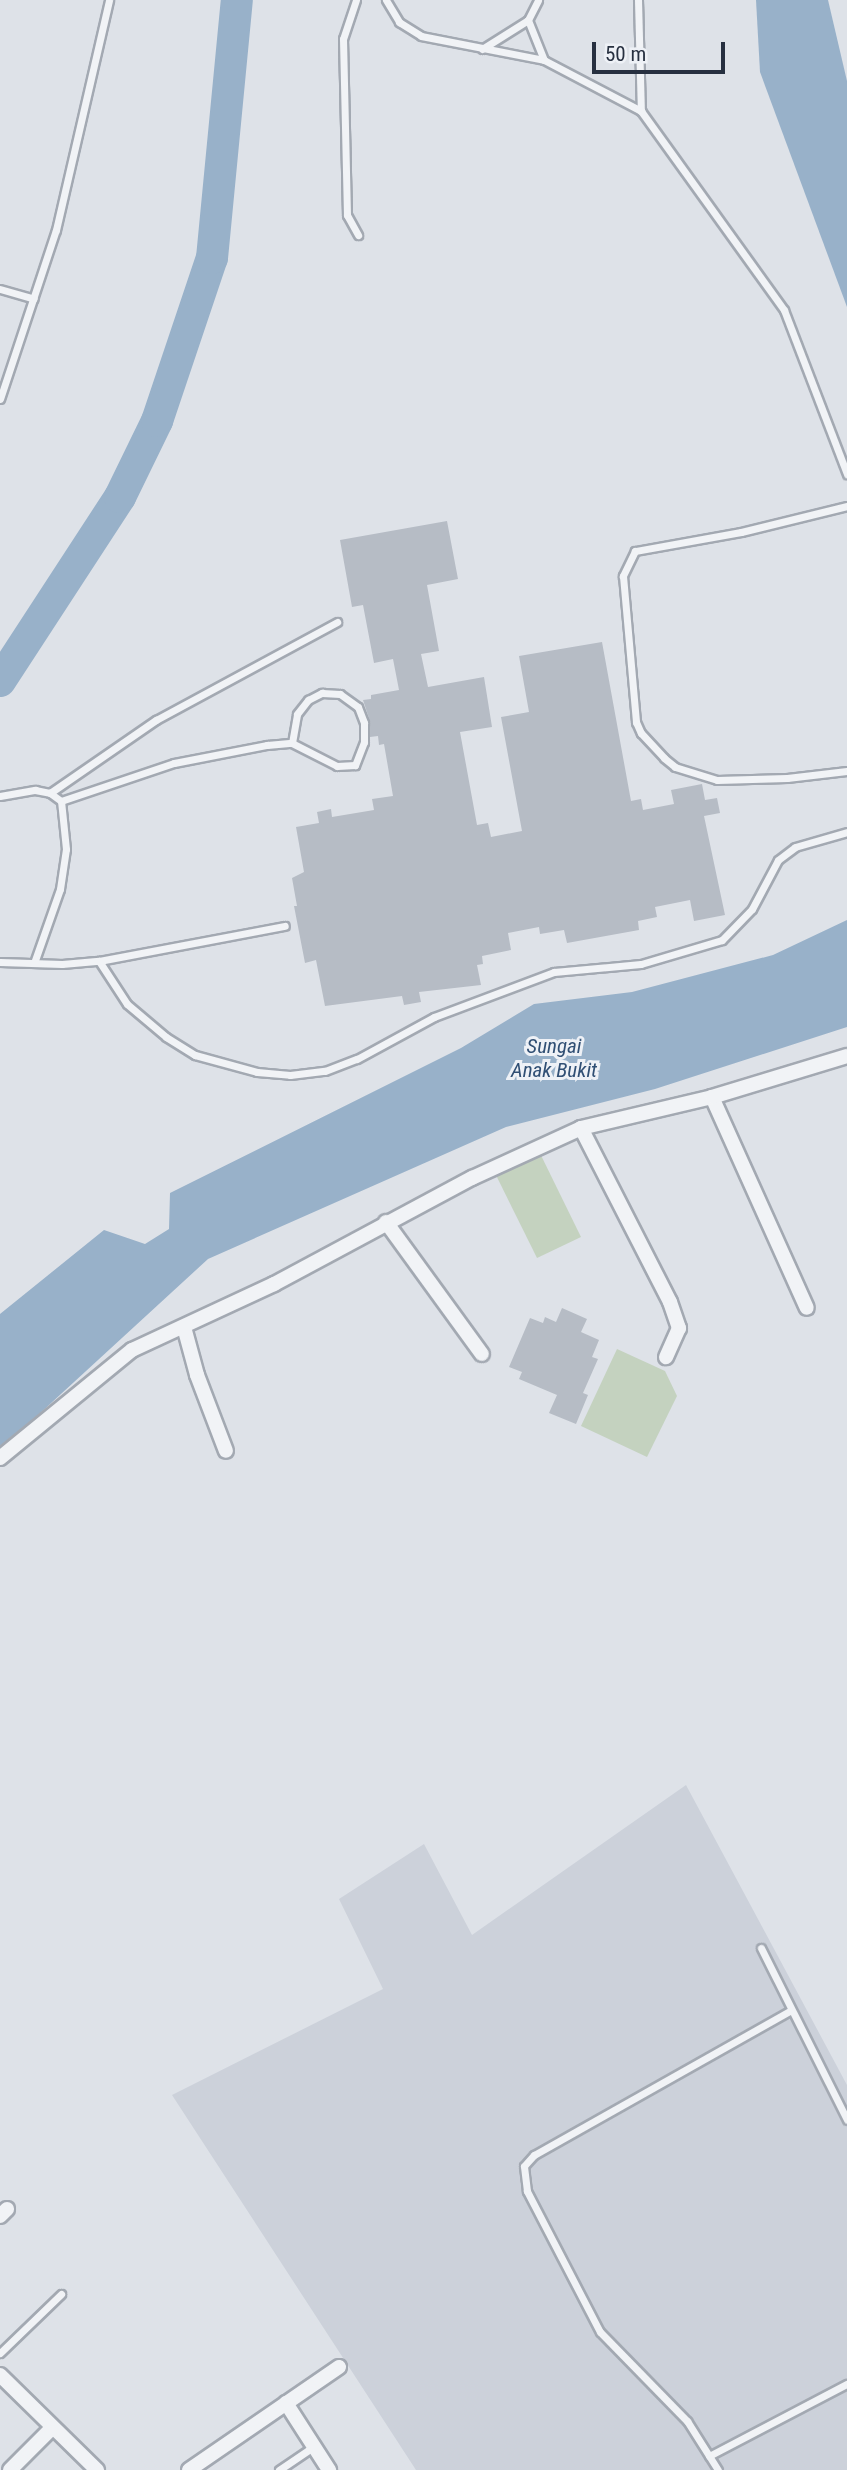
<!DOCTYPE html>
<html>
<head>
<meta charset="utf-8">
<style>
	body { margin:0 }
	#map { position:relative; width:847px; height:2470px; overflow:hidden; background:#dee2e8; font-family:"Roboto Condensed",sans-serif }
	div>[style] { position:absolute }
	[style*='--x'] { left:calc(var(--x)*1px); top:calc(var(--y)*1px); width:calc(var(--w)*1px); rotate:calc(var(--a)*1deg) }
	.built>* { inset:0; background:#ccd1da }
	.green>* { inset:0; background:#c4d2bf }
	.water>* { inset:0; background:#98b1c9 }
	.river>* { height:32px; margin:-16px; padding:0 16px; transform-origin:16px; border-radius:16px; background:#98b1c9 }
	.building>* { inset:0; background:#b6bcc5 }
	.roads { filter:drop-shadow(2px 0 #a3a9b2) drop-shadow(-2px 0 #a3a9b2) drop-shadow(0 2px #a3a9b2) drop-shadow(0 -2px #a3a9b2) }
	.service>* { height:7px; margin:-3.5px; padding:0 3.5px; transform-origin:3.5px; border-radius:3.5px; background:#f1f3f6 }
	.minor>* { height:14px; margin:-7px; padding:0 7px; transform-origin:7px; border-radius:7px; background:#f1f3f6 }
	span { translate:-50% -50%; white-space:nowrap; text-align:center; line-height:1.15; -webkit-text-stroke:6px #eef1f6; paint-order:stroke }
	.water-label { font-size:21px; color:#304f74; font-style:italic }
	.scale { position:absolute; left:592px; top:42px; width:133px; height:32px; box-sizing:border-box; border:4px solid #273040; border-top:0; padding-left:9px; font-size:21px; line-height:24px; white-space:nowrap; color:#273040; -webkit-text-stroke:5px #eef1f6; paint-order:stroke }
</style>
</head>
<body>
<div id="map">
	<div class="built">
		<i style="clip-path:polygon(686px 1785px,847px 2085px,847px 2470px,416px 2470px,172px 2095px,383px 1989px,339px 1899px,424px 1844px,472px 1935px)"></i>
	</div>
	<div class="green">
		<i style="clip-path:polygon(534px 1141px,581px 1237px,537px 1258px,490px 1163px)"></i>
		<i style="clip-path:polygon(617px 1349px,665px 1371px,677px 1396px,647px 1457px,581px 1426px)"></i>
	</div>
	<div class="water">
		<i style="clip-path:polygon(756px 0,828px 0,847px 81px,847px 307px,760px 72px)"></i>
		<i style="clip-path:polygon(847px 920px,847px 1027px,655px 1089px,506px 1127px,208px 1259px,0 1450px,0 1314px,104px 1230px,145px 1244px,169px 1229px,170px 1193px,461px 1048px,534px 1004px,632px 992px,773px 955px)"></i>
	</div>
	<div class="river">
		<i style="--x:0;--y:681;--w:220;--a:-56.9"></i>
		<i style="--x:120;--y:497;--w:85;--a:-64"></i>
		<i style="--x:157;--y:421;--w:172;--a:-71.4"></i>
		<i style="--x:212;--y:258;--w:259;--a:-84.5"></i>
	</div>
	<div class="building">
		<i style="clip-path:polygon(447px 521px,458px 579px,427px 585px,439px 651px,421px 654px,428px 687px,484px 677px,492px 727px,460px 732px,477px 825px,488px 823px,491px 837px,522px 831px,501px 717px,529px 712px,519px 656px,602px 642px,631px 801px,641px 799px,643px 810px,674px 804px,671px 790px,702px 784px,705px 800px,717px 798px,720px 813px,704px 816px,725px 915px,694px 921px,690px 900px,655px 907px,657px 917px,638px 921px,639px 930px,567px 943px,564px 930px,540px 934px,539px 927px,508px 933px,511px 950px,482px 956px,483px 964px,477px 965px,481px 985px,419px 992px,421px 1002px,404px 1005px,402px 996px,325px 1006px,316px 960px,305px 963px,294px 906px,297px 906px,292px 878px,304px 872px,296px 827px,319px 823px,317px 812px,331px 809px,332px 817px,374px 810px,372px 799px,393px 796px,384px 744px,379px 745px,378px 736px,370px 737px,370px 721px,363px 700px,371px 699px,371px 695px,399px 690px,393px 659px,374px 663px,363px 605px,352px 607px,340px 540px)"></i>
		<i style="clip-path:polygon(562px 1308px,587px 1319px,581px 1332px,599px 1340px,592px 1357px,598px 1359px,583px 1393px,588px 1395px,576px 1424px,549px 1413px,557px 1395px,519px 1379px,522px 1372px,509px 1367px,530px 1318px,543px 1323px,545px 1317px,556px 1322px)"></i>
	</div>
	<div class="roads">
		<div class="service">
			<i style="--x:356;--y:0;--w:41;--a:108.4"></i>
			<i style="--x:343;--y:39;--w:176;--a:88.7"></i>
			<i style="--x:347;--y:215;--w:23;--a:61"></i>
			<i style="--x:386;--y:0;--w:26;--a:59"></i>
			<i style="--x:399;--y:22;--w:26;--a:32"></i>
			<i style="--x:421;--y:36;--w:125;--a:11"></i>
			<i style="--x:544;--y:60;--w:110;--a:27.7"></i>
			<i style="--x:641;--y:111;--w:245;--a:54.3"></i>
			<i style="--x:784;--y:310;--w:176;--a:69"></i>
			<i style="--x:638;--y:0;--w:111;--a:88.5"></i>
			<i style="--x:528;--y:20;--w:43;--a:68.2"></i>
			<i style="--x:482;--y:49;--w:54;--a:-32.2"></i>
			<i style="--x:528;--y:20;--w:22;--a:-63"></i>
			<i style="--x:0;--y:289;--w:35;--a:16"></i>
			<i style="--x:0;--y:399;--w:178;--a:-71.7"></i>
			<i style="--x:56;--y:230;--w:236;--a:-77"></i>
			<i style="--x:847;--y:506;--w:109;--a:166.2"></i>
			<i style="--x:741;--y:532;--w:108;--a:169.8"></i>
			<i style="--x:635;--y:551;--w:28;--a:116"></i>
			<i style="--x:623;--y:576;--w:147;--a:84.9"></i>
			<i style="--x:636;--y:722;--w:12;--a:66"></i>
			<i style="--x:641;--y:733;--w:34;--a:47"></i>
			<i style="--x:664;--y:758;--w:14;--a:39"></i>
			<i style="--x:675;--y:767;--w:44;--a:17.2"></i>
			<i style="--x:717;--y:780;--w:70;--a:-1.6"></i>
			<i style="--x:787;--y:778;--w:60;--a:-6.7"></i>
			<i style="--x:322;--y:693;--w:18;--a:3"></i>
			<i style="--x:340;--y:694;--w:22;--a:36"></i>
			<i style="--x:358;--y:707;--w:17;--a:69"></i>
			<i style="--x:364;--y:723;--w:19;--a:90"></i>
			<i style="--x:364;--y:742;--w:25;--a:111"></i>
			<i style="--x:355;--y:765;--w:18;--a:177"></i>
			<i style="--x:337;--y:766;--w:51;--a:-152.9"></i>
			<i style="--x:292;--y:743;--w:29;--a:-80"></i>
			<i style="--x:297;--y:714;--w:18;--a:-52"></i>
			<i style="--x:308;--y:700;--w:16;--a:-27"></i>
			<i style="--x:0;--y:796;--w:36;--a:-10"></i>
			<i style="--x:35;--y:790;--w:15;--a:11"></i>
			<i style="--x:50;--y:793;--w:129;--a:-34.6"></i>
			<i style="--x:156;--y:720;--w:206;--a:-28.4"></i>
			<i style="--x:61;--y:801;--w:119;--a:-18.6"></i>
			<i style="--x:174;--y:763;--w:95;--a:-11"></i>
			<i style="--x:267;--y:745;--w:25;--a:-5"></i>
			<i style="--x:99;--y:961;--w:51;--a:56.9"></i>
			<i style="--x:127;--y:1004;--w:51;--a:40.2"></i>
			<i style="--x:166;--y:1037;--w:34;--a:32"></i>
			<i style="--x:195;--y:1055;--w:64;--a:15.3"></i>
			<i style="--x:257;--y:1072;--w:33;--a:5"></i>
			<i style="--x:290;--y:1075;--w:35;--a:-7"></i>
			<i style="--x:325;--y:1071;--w:34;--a:-21"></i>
			<i style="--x:357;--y:1059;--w:88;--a:-28.6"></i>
			<i style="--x:434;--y:1017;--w:128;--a:-20.6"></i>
			<i style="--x:554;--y:972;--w:87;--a:-5.3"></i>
			<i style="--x:641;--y:964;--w:84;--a:-16.5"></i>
			<i style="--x:722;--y:940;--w:43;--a:-45.9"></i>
			<i style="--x:752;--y:909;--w:55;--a:-62"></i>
			<i style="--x:778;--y:860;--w:21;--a:-37"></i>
			<i style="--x:795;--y:847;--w:54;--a:-16.1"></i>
			<i style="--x:0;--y:962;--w:62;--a:1.8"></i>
			<i style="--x:62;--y:964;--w:37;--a:-5"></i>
			<i style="--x:99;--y:961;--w:189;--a:-10.7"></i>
			<i style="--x:34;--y:963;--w:78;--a:-70.6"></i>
			<i style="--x:60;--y:889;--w:40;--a:-81.5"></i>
			<i style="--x:66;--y:849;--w:48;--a:-95.9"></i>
			<i style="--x:61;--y:801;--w:14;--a:-144"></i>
			<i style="--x:761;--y:1948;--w:192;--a:63.4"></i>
			<i style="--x:0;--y:2353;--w:85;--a:-44"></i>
			<i style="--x:709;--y:2456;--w:156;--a:-27.6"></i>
			<i style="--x:279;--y:2470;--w:41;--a:-34.1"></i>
			<i style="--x:718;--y:2470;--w:58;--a:-122.3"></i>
			<i style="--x:687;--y:2421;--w:124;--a:-134.3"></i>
			<i style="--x:600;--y:2332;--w:159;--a:-117.4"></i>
			<i style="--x:527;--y:2191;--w:25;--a:-97"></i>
			<i style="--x:524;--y:2166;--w:15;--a:-48"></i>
			<i style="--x:534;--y:2155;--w:295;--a:-29.4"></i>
		</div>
		<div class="minor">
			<i style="--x:712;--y:1097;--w:231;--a:65.8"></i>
			<i style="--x:581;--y:1128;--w:195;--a:62.9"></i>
			<i style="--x:670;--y:1302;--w:28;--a:71"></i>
			<i style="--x:679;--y:1328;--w:32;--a:114"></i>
			<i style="--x:386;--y:1222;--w:163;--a:54"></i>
			<i style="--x:184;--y:1327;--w:50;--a:74.8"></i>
			<i style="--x:197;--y:1375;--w:81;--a:69.1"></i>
			<i style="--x:0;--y:1458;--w:171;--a:-39.3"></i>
			<i style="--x:132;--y:1350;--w:157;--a:-24.9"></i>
			<i style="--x:274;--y:1284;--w:225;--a:-28.2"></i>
			<i style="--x:472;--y:1178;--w:120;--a:-24.6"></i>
			<i style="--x:581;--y:1128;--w:135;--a:-13.3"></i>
			<i style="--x:712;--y:1097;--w:141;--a:-16.9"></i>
			<i style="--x:0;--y:2216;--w:10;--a:-45"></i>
			<i style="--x:0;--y:2375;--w:136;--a:44.4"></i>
			<i style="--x:286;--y:2403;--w:80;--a:57.3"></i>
			<i style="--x:10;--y:2470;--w:59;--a:-45"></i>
			<i style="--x:189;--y:2470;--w:182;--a:-34.5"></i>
		</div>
	</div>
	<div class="water-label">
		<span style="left:554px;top:1058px">Sungai<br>Anak Bukit</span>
	</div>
	<div class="scale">50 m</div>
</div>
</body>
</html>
